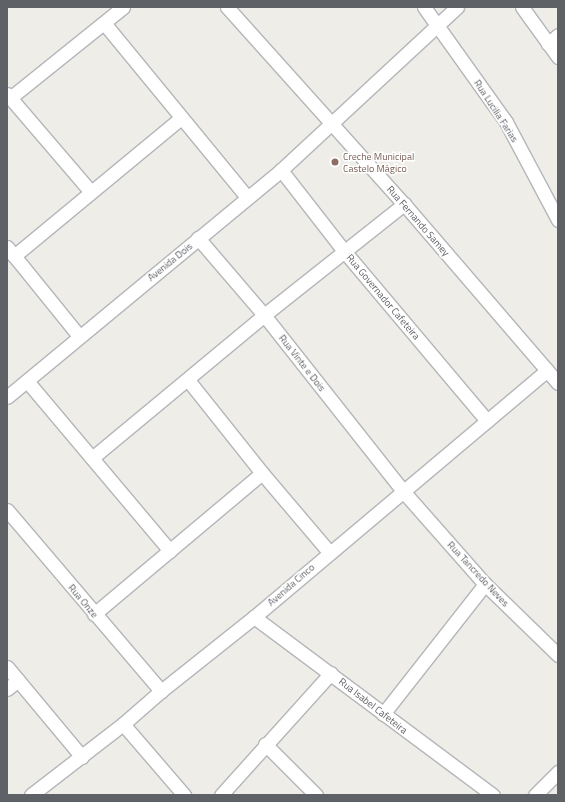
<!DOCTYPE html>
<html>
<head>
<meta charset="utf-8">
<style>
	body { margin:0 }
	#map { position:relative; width:565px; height:802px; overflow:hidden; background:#efede7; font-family:"Titillium Web",sans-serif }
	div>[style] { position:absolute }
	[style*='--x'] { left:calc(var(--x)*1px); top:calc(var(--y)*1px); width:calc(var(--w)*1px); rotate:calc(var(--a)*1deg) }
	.roads { filter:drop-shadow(1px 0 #b4b6ba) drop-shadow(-1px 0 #b4b6ba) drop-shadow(0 1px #b4b6ba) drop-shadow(0 -1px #b4b6ba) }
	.minor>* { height:13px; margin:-6.5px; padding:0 6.5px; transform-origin:6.5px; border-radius:6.5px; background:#fff }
	.dots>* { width:11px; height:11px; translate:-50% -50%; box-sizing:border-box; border:2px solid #fff; border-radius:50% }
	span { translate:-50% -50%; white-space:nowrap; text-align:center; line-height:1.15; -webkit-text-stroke:3px #fff; paint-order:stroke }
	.street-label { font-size:10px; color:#5e6165 }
	.education-label { font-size:10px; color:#785e54 }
	.left { translate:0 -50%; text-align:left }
	.frame { position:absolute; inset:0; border:8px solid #5e6165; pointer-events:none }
</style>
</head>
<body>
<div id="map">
	<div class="roads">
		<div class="minor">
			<i style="--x:227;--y:7;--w:265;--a:48.1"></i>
			<i style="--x:404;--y:204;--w:236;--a:49.3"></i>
			<i style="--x:424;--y:7;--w:141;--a:54.5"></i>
			<i style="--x:506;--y:122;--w:111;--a:62"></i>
			<i style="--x:522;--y:7;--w:62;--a:54.2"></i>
			<i style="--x:104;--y:23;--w:225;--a:50.6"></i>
			<i style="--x:548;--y:44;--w:13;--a:-42"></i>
			<i style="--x:7;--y:94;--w:129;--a:49.4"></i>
			<i style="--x:10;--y:98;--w:145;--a:-38.8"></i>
			<i style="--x:281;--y:170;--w:103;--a:52.1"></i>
			<i style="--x:344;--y:251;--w:222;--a:49.9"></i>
			<i style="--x:198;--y:238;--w:101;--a:49.4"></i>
			<i style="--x:264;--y:315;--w:223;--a:51.7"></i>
			<i style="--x:402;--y:490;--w:125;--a:48.6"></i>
			<i style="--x:485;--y:584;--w:102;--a:44.2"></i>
			<i style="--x:7;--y:247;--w:114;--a:51"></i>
			<i style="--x:14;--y:256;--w:217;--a:-39.6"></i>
			<i style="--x:188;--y:380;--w:119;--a:51.5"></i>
			<i style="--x:262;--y:473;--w:104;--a:49.7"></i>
			<i style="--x:27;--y:381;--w:222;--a:49.9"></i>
			<i style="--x:7;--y:397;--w:356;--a:-39.6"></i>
			<i style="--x:281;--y:170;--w:240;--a:-42.8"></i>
			<i style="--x:92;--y:458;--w:224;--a:-39.7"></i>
			<i style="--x:264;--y:315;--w:179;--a:-38.4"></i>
			<i style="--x:7;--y:510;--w:238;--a:49.6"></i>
			<i style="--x:94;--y:614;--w:219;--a:-40"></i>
			<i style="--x:254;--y:617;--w:298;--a:36.7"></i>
			<i style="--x:7;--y:667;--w:117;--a:50.2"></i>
			<i style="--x:7;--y:689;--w:14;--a:-39"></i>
			<i style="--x:383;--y:714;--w:165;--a:-51.9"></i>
			<i style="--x:123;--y:724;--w:94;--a:49.3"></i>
			<i style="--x:265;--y:744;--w:72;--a:45"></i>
			<i style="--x:31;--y:795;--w:116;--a:-37.7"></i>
			<i style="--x:123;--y:724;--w:50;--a:-41"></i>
			<i style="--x:161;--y:691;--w:119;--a:-38.5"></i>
			<i style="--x:254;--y:617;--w:383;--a:-40.1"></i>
			<i style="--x:221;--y:795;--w:164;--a:-48"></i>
			<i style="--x:535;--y:795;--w:33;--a:-45"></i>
		</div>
	</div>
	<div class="dots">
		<i style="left:335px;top:162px;background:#8d6e63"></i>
	</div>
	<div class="street-label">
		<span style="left:496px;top:111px;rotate:57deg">Rua Lucilia Farias</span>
		<span style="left:418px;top:221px;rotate:49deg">Rua Fernando Samey</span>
		<span style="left:170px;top:262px;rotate:-39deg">Avenida Dois</span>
		<span style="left:383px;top:297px;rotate:50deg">Rua Governador Cafeteira</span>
		<span style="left:302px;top:363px;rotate:52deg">Rua Vinte e Dois</span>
		<span style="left:478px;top:574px;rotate:47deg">Rua Tancredo Neves</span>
		<span style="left:291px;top:585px;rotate:-41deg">Avenida Cinco</span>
		<span style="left:83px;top:601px;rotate:50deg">Rua Onze</span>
		<span style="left:373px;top:706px;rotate:38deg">Rua Isabel Cafeteira</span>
	</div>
	<div class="education-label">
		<span class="left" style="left:343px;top:162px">Creche Municipal<br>Castelo Mágico</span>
	</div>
	<div class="frame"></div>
</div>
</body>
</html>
